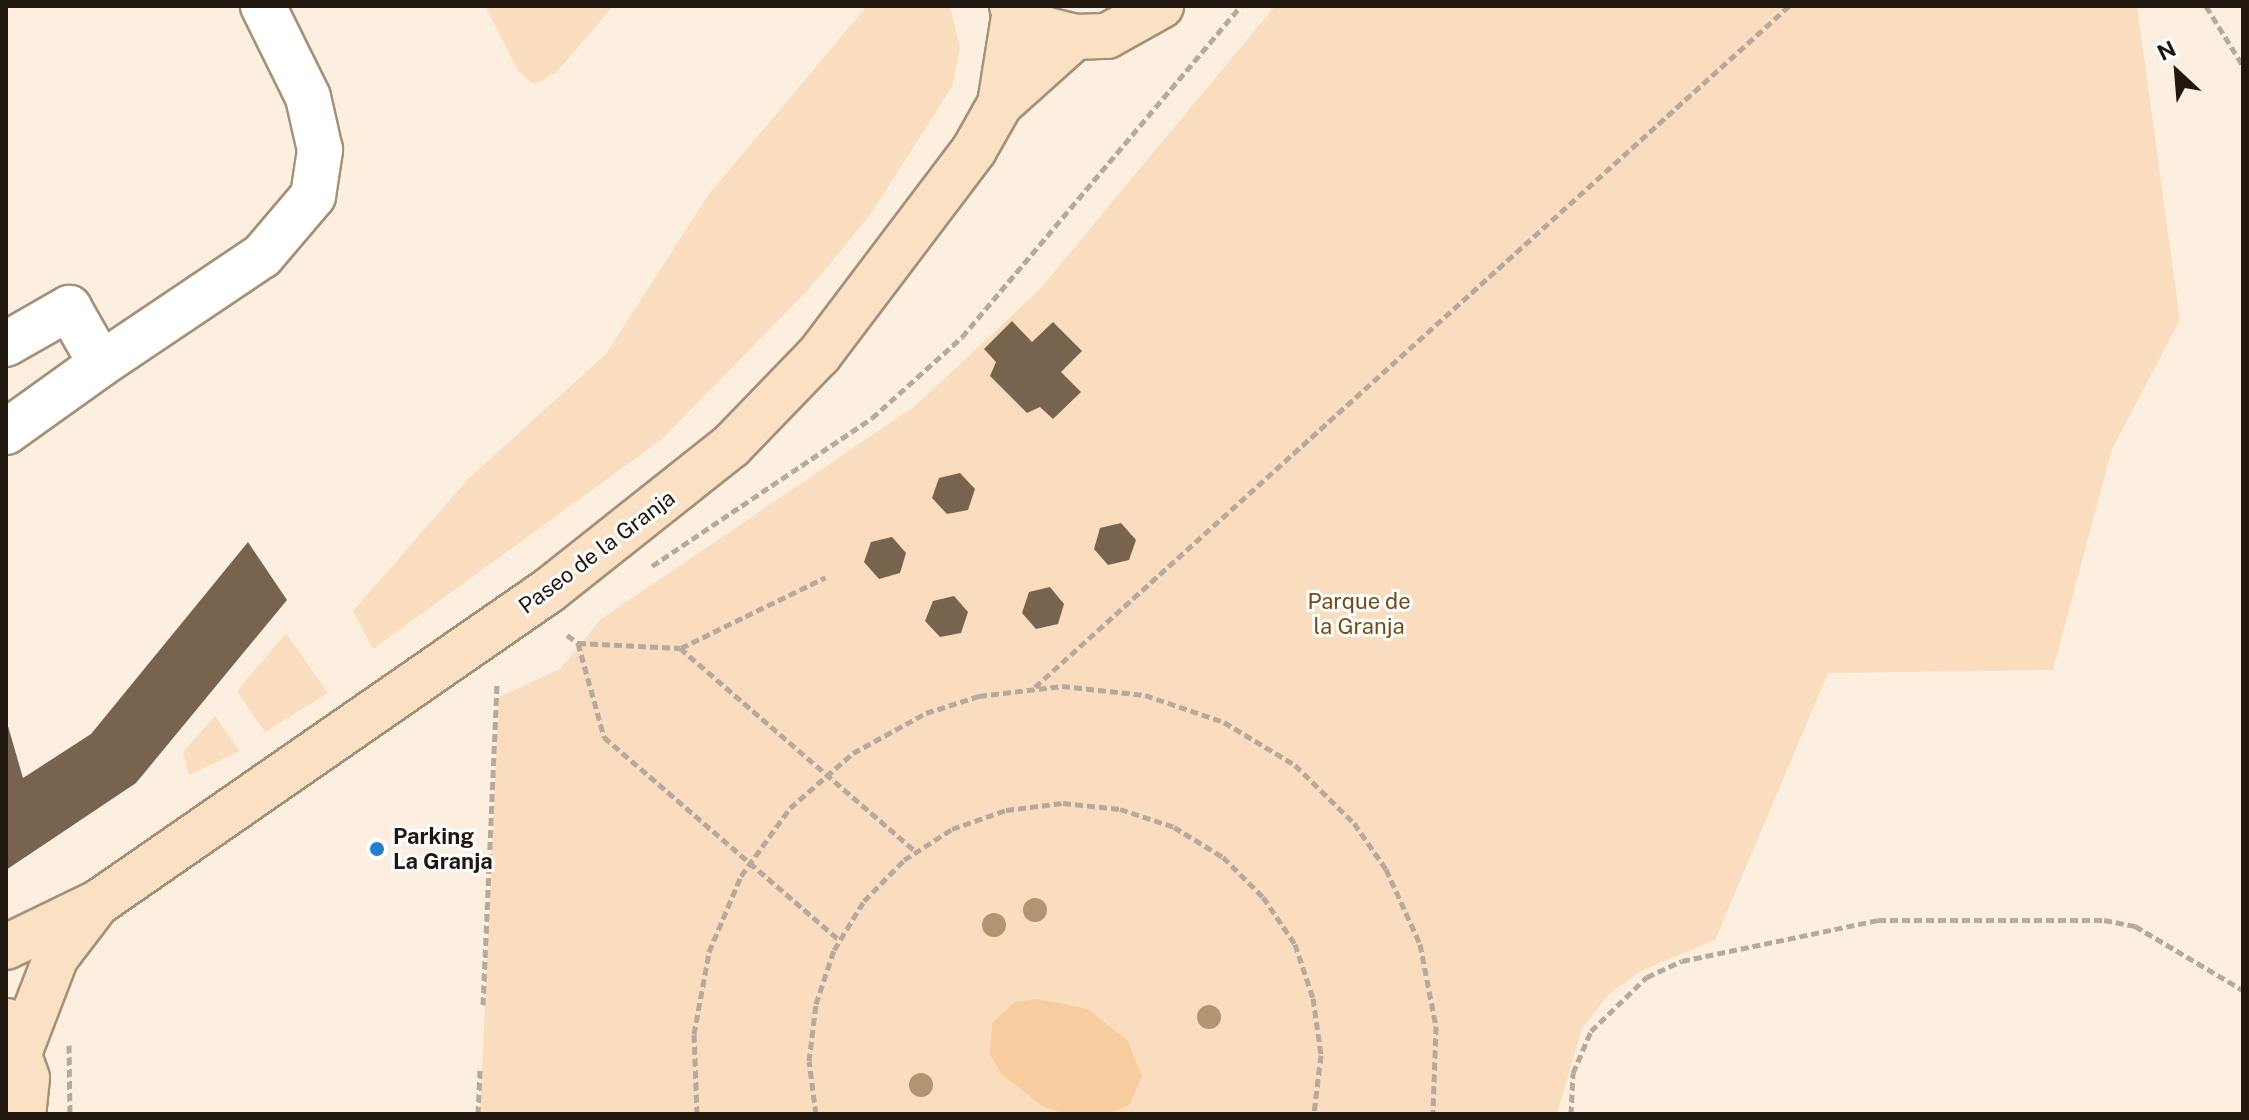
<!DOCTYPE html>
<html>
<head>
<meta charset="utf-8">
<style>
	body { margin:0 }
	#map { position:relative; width:2249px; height:1120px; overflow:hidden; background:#fdefe0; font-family:"Public Sans",sans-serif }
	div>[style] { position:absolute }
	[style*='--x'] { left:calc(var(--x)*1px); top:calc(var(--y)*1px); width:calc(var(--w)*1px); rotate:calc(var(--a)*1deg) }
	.green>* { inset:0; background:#f9ddbe }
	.water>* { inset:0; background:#f7cd9f }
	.building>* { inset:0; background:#78644e }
	.path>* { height:5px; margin-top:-2.5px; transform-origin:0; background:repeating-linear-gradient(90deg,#b6aa9d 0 8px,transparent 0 12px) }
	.roads { filter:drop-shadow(2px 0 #a59079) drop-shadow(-2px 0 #a59079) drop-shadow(0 2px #a59079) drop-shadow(0 -2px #a59079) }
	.minor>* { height:44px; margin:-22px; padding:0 22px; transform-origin:22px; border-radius:22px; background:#fff }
	.major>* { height:44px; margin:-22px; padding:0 22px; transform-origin:22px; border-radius:22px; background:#fbe1c4 }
	.trees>* { width:24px; height:24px; margin:-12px; border-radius:50%; background:#b19571 }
	.dots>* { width:22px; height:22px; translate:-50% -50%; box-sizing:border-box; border:4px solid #fefefe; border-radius:50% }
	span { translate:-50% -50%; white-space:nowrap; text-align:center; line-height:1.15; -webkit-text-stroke:6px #fefefe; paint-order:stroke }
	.street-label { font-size:22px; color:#20180f }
	.park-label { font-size:22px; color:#734b17 }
	.poi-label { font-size:22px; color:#20180f; font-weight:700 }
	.left { translate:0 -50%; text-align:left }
	.frame { position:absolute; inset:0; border:8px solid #20180f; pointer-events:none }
	.north { position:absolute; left:2137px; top:32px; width:80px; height:80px; -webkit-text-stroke:6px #fefefe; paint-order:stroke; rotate:334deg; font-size:22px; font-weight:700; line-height:32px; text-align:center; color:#20180f }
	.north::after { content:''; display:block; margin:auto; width:28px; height:36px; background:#20180f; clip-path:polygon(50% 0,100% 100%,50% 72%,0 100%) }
</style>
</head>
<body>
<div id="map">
	<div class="green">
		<i style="clip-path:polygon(485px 6px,613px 6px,556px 73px,534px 84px,519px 72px)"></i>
		<i style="clip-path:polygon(867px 6px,950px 6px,960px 48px,952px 87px,870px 215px,809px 289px,661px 440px,373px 649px,353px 611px,469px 478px,606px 354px,709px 194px)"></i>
		<i style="clip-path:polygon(1275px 6px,2137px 6px,2180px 320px,2112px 449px,2053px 670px,1828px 673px,1715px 940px,1641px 971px,1609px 994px,1582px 1029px,1557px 1114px,480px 1114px,499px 697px,560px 669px,601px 619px,915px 406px,1039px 290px)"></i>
		<i style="clip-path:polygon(286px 633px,328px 693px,265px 732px,237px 691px)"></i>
		<i style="clip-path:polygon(215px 716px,240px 751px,189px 775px,183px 752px)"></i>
	</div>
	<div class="water">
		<i style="clip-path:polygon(1037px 999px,1088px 1009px,1128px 1041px,1142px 1077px,1129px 1105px,1109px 1114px,1065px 1114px,1042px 1106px,1002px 1074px,990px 1055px,992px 1023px,1015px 1002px)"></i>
	</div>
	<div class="building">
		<i style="clip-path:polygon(1012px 321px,1032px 342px,1053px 322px,1082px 351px,1061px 372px,1081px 392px,1053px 419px,1040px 407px,1027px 413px,990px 376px,996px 362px,984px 349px)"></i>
		<i style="clip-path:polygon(960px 473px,975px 489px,968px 510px,947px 514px,932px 498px,939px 478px)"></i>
		<i style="clip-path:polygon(1121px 523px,1136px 540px,1129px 560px,1108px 565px,1094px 549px,1100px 528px)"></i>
		<i style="clip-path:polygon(892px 537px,906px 553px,900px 573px,879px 579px,864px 562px,871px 542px)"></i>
		<i style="clip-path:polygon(248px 542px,287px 600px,136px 783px,6px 870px,6px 719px,23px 778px,91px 734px)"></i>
		<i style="clip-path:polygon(1050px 587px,1064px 604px,1058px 624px,1036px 629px,1022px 613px,1029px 592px)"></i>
		<i style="clip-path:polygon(954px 596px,968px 612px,961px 633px,940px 637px,925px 621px,933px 601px)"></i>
	</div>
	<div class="path">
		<i style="--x:2206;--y:6;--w:70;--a:58.3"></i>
		<i style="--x:652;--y:566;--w:265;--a:-33.9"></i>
		<i style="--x:872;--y:418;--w:121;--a:-42"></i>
		<i style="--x:962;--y:337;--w:433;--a:-49.9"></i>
		<i style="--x:567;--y:635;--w:14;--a:36"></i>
		<i style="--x:578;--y:643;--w:102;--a:2.8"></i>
		<i style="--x:680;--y:648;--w:312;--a:40.8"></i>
		<i style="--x:578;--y:643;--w:98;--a:74.5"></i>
		<i style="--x:604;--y:737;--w:311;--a:40.8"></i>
		<i style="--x:681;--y:648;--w:161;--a:-26.1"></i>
		<i style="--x:1035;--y:687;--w:1016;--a:-42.09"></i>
		<i style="--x:483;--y:1005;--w:322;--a:-87.5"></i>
		<i style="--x:69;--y:1045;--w:69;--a:89.2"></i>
		<i style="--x:478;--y:1114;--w:44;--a:-87.4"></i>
		<i style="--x:697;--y:1114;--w:80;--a:-92.1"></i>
		<i style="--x:694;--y:1034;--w:83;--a:-79.6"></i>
		<i style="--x:709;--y:952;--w:82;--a:-67.2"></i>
		<i style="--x:741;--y:876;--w:84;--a:-54.2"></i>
		<i style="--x:790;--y:808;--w:84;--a:-41.1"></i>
		<i style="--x:853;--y:753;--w:83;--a:-28.7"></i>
		<i style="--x:926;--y:713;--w:56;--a:-17.8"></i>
		<i style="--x:979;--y:696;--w:84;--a:-6.9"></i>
		<i style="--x:1062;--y:686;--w:83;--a:6.2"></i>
		<i style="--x:1145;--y:695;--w:83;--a:18.9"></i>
		<i style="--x:1224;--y:722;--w:83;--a:31.2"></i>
		<i style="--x:1295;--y:765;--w:83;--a:44.5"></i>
		<i style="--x:1354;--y:823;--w:56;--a:55.2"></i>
		<i style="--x:1386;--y:869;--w:82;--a:65.6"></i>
		<i style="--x:1420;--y:944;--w:84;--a:79"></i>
		<i style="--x:1436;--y:1026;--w:88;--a:92"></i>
		<i style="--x:816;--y:1114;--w:53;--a:-97.5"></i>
		<i style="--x:809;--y:1061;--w:57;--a:-83"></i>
		<i style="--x:816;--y:1004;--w:57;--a:-71.6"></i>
		<i style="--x:834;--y:950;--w:57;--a:-58.5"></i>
		<i style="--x:864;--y:901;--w:57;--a:-45.7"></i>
		<i style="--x:904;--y:860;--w:57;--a:-32.9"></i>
		<i style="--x:952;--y:829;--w:57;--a:-19.4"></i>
		<i style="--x:1006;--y:810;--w:57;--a:-7"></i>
		<i style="--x:1063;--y:803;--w:57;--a:6"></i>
		<i style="--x:1120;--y:809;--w:57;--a:18.4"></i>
		<i style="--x:1174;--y:827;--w:57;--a:31.5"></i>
		<i style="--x:1223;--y:857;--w:57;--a:45"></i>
		<i style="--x:1263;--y:897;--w:57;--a:55.8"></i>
		<i style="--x:1295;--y:944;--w:57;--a:71.6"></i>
		<i style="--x:1313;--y:998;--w:58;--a:82"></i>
		<i style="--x:1321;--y:1055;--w:59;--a:96.8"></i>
		<i style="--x:1571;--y:1114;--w:41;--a:-87.2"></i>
		<i style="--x:1573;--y:1073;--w:46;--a:-66.8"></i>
		<i style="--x:1591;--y:1031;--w:78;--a:-44"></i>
		<i style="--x:1647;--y:977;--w:38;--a:-25"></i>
		<i style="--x:1682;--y:961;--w:200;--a:-11.8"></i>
		<i style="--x:1878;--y:920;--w:226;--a:0"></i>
		<i style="--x:2104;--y:920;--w:32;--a:11"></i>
		<i style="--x:2135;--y:926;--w:126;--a:30.7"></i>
	</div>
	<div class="roads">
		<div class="minor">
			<i style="--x:6;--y:344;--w:73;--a:-29.7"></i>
			<i style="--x:69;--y:308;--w:64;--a:60.3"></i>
			<i style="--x:101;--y:364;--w:117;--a:144.4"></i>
			<i style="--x:101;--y:364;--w:194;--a:-33.9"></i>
			<i style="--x:262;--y:256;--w:79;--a:-49.6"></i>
			<i style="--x:313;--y:196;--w:47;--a:-81.3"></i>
			<i style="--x:320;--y:150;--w:54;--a:-102.8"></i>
			<i style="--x:308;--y:97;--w:102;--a:-116.3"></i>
		</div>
		<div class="major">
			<i style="--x:1012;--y:6;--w:39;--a:36"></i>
			<i style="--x:1044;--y:29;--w:32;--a:14"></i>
			<i style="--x:1075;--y:37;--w:32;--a:-2"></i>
			<i style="--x:1107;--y:36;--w:62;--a:-29.1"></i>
			<i style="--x:1000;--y:104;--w:101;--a:-41.8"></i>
			<i style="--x:6;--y:947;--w:103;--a:-25.8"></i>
			<i style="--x:99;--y:902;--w:546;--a:-34.71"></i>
			<i style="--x:548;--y:591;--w:233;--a:-38.4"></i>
			<i style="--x:731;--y:446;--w:127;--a:-46"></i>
			<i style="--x:819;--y:355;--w:257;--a:-52.9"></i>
			<i style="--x:974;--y:150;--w:53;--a:-60.5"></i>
			<i style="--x:1000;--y:104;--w:95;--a:-80.9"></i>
			<i style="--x:7;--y:1021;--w:60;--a:70.7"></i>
			<i style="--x:27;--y:1078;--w:36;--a:96"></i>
			<i style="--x:21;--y:1048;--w:97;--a:-69"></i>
			<i style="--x:56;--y:957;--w:59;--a:-52.5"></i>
		</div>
	</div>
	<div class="trees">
		<i style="left:1035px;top:910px"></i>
		<i style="left:994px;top:925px"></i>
		<i style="left:1209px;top:1017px"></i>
		<i style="left:921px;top:1085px"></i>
	</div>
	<div class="dots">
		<i style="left:377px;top:849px;background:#237ecb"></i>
	</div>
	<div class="street-label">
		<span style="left:597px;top:552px;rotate:-37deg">Paseo de la Granja</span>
	</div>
	<div class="park-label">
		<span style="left:1359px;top:614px">Parque de<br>la Granja</span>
	</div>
	<div class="poi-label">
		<span class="left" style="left:393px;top:849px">Parking<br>La Granja</span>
	</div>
	<div class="frame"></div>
	<div class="north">N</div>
</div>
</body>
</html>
